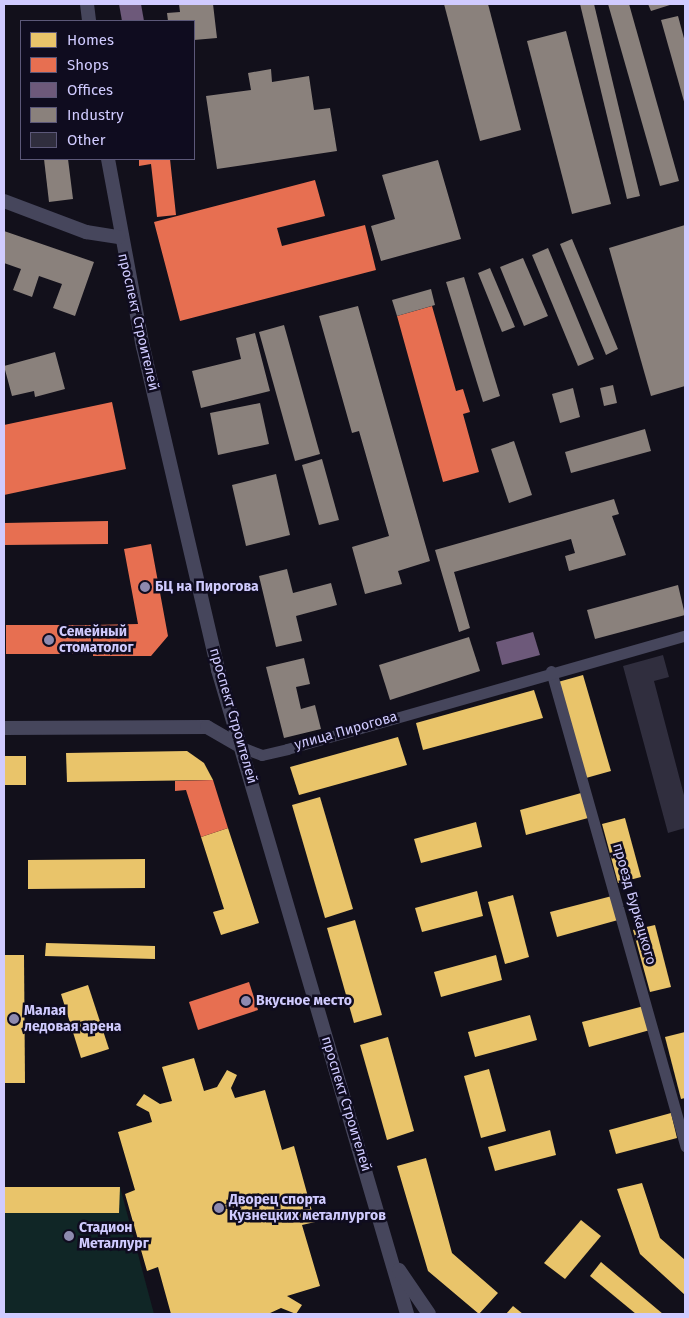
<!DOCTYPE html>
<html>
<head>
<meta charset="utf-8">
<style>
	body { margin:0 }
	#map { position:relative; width:689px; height:1318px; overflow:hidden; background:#12101b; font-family:"Fira Sans",sans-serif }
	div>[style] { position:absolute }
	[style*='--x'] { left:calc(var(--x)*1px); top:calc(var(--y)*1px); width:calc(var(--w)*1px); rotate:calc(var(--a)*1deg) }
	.green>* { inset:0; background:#102626 }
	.homes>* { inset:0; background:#e9c46a }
	.shops>* { inset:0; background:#e76f51 }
	.offices>* { inset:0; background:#6d597a }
	.industry>* { inset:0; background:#8a817c }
	.building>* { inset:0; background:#302e3e }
	.minor>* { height:11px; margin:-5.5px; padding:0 5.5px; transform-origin:5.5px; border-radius:5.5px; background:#46465c }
	.tertiary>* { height:14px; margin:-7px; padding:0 7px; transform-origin:7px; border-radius:7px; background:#46465c }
	.dots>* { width:14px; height:14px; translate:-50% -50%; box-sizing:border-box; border:2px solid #0f0c1f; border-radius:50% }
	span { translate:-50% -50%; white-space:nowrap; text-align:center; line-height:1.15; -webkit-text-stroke:5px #0f0c1f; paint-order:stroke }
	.street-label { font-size:14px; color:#d0cbff }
	.poi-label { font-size:14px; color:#d0cbff; font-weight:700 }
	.left { translate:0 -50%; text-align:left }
	.frame { position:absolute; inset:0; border:5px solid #d0cbff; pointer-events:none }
	.legend { position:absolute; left:20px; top:20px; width:175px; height:140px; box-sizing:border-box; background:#0f0c1f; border:1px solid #5c5879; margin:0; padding:6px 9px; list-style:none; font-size:15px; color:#d0cbff }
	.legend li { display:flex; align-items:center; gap:10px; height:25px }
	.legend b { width:25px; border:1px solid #5c5879 }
</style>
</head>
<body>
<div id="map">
	<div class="green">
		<i style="clip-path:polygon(4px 1187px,120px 1187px,154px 1314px,4px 1314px)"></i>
	</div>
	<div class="homes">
		<i style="clip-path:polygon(583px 675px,611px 771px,586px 778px,558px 682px)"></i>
		<i style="clip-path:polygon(534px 690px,543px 718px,423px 750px,416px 723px)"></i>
		<i style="clip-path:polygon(398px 737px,407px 765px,299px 795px,290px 767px)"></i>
		<i style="clip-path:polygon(187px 751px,204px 763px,213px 780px,67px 782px,66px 753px)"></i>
		<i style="clip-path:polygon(4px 756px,26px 756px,26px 785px,4px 785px)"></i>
		<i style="clip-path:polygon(581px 793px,588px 818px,526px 835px,520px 810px)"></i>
		<i style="clip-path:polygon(320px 797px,353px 909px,325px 918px,292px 805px)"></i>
		<i style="clip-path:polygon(625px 818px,641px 877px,618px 883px,602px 824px)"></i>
		<i style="clip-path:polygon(476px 822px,482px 847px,421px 863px,414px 839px)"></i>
		<i style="clip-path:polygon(228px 828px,259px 923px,221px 935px,213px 912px,224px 909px,201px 837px)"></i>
		<i style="clip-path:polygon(145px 859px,145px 888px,28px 889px,28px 860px)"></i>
		<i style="clip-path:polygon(477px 891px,483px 916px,422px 932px,415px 908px)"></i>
		<i style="clip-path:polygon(513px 895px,529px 957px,505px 964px,488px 902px)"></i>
		<i style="clip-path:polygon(612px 896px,618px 920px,557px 937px,550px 912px)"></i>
		<i style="clip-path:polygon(355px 920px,382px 1015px,354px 1023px,327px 928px)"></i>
		<i style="clip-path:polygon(655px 925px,671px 987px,650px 992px,633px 930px)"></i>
		<i style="clip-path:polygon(46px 943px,155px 946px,155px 959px,45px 956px)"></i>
		<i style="clip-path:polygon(4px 955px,24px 955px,25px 1083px,4px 1083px)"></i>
		<i style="clip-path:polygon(496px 955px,502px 980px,441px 997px,434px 972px)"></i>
		<i style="clip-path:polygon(88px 985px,109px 1049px,81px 1058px,61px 994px)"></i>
		<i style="clip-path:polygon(644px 1006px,650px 1030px,589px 1047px,582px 1022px)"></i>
		<i style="clip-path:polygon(530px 1015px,537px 1040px,475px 1057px,468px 1032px)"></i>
		<i style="clip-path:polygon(685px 1032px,685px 1098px,681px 1099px,665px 1037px)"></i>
		<i style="clip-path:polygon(388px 1037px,414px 1131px,387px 1140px,360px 1045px)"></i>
		<i style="clip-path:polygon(194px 1058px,204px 1091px,217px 1087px,227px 1070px,237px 1075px,231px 1088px,235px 1098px,265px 1090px,282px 1150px,294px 1146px,315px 1222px,302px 1225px,320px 1286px,287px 1296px,302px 1305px,296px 1314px,281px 1308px,268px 1314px,171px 1314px,158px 1267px,147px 1271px,125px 1194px,135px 1190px,118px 1132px,152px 1122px,149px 1112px,136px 1105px,144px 1094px,160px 1104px,172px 1101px,162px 1067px)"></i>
		<i style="clip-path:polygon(489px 1069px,506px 1131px,481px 1138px,464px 1076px)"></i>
		<i style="clip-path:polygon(671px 1113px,677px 1138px,616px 1154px,609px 1130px)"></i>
		<i style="clip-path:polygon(550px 1130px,556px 1155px,495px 1171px,488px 1147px)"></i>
		<i style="clip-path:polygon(426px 1158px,452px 1253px,498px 1293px,479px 1314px,428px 1271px,397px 1166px)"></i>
		<i style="clip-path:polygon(642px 1183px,660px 1238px,685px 1260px,685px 1295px,640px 1254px,617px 1189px)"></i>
		<i style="clip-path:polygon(4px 1187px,120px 1187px,119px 1213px,4px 1213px)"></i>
		<i style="clip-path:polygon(581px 1220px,601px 1236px,565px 1279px,544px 1263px)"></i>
		<i style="clip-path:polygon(601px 1262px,663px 1314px,636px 1314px,590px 1276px)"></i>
		<i style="clip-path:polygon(513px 1306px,523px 1314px,506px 1314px)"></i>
	</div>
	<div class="shops">
		<i style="clip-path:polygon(139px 159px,170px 159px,176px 215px,157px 217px,151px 164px,139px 166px)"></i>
		<i style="clip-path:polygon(315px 180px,325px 216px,277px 228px,282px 246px,365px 225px,376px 270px,180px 321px,154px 222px)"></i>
		<i style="clip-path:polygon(432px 306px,456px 391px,463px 389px,470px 412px,463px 414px,479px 472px,443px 482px,397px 316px)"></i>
		<i style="clip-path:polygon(112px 402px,126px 469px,4px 495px,4px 425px)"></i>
		<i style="clip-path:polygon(108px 521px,108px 544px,4px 545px,4px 523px)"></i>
		<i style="clip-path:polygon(151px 544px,168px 636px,151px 656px,93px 656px,93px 625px,138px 624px,124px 549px)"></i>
		<i style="clip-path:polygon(6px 625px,91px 625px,91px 654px,6px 654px)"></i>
		<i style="clip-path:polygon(213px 780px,228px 828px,201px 837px,186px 790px,175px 791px,175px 781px)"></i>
		<i style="clip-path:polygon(249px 982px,258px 1010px,198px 1030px,189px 1002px)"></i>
	</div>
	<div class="offices">
		<i style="clip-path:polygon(119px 4px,141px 4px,144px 21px,122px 21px)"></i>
		<i style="clip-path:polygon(533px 632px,540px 655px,502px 665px,496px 642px)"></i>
	</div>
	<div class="industry">
		<i style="clip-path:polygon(179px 4px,213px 4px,217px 38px,194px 40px,194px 21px,168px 21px,167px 13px,180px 12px)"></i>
		<i style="clip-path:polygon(444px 4px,488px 4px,521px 130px,480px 141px)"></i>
		<i style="clip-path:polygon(580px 4px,594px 4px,640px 196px,627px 199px)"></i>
		<i style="clip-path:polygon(608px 4px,629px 4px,679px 181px,660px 186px)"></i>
		<i style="clip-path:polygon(648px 4px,673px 4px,651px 11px)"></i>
		<i style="clip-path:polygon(678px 16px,685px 42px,685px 105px,661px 20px)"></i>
		<i style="clip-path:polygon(566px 31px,611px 204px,572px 214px,527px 41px)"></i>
		<i style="clip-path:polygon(271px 69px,272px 82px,309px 76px,314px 110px,330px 108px,337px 151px,217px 169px,206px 96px,251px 90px,248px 73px)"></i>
		<i style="clip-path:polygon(44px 159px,68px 159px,73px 199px,49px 202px)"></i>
		<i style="clip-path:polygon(438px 160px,461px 239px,381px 261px,371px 226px,395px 219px,382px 175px)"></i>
		<i style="clip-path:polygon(685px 225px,685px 386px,651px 396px,609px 248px)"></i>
		<i style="clip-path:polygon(4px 231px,94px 262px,75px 316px,53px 308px,62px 284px,39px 276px,32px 297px,13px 290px,21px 269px,4px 263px)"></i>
		<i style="clip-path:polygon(572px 239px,618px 349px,606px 355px,560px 244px)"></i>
		<i style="clip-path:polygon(548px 248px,594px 359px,578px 366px,532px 255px)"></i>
		<i style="clip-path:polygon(523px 258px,548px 316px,524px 326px,500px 267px)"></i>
		<i style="clip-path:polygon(490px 268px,515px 327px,502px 332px,478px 273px)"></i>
		<i style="clip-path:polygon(464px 277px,500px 396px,483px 402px,446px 282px)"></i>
		<i style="clip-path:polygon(431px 289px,435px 305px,397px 316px,392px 300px)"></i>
		<i style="clip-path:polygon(358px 306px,430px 561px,398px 571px,402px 584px,365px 594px,352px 547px,389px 536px,359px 431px,352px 433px,319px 316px)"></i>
		<i style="clip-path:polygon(284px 325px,320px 454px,295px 461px,259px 332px)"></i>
		<i style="clip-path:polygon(255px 333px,270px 391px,201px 408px,192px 371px,241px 359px,236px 338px)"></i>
		<i style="clip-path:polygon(55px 352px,65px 389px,35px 397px,34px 391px,12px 396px,4px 366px)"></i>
		<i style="clip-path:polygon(613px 385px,617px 403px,604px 406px,600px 388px)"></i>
		<i style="clip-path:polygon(573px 388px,580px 417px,560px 423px,552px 394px)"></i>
		<i style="clip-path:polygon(260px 403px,269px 444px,218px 455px,210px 413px)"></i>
		<i style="clip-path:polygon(645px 429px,651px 451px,571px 473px,565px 452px)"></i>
		<i style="clip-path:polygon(514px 441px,532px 495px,509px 503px,491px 449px)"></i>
		<i style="clip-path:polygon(322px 459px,339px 520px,319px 525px,302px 465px)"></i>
		<i style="clip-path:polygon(276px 474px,290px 535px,246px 546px,232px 485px)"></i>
		<i style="clip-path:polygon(614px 499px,619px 514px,612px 516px,626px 555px,569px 571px,565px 556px,575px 553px,571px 539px,454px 572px,470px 628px,459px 632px,435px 550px)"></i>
		<i style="clip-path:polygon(287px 569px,293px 593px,331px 583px,337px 605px,296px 616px,302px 641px,276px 647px,259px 576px)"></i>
		<i style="clip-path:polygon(678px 585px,685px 615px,595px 639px,587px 610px)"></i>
		<i style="clip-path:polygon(469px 637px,480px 671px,390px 700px,379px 665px)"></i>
		<i style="clip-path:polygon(304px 658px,310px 684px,296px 687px,301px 709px,315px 705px,321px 729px,284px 738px,266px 667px)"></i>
	</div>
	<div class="building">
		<i style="clip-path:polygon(663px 655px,669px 677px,654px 681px,685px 799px,685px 828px,668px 833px,623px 666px)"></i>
	</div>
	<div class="minor">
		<i style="--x:551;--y:671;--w:494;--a:74.2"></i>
		<i style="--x:241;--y:747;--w:22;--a:21"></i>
		<i style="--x:262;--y:755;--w:26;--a:-13"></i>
		<i style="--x:287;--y:749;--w:414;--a:-15.9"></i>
	</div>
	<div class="tertiary">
		<i style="--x:87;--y:4;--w:17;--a:83"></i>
		<i style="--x:108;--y:159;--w:191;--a:79.5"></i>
		<i style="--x:143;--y:347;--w:332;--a:76.9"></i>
		<i style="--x:218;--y:670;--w:671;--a:73.64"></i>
		<i style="--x:4;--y:201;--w:88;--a:20.7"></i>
		<i style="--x:86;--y:232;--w:33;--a:9"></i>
		<i style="--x:4;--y:728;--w:203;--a:-0.3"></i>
		<i style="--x:207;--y:727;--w:39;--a:30"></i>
		<i style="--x:399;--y:1270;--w:53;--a:55.7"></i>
	</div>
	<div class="dots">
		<i style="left:145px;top:587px;background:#8e8aaf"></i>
		<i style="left:49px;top:640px;background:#8e8aaf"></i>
		<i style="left:246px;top:1001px;background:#8e8aaf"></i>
		<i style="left:14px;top:1019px;background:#8e8aaf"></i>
		<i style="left:219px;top:1208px;background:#8e8aaf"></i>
		<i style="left:69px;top:1236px;background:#8e8aaf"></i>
	</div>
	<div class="street-label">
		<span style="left:138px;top:322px;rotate:77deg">проспект Строителей</span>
		<span style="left:233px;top:716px;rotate:74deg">проспект Строителей</span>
		<span style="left:346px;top:731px;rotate:-16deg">улица Пирогова</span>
		<span style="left:634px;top:904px;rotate:74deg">проезд Буркацкого</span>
		<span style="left:346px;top:1104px;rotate:73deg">проспект Строителей</span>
	</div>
	<div class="poi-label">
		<span class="left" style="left:155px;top:587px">БЦ на Пирогова</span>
		<span class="left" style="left:59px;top:640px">Семейный<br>стоматолог</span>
		<span class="left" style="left:256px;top:1001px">Вкусное место</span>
		<span class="left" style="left:24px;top:1019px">Малая<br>ледовая арена</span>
		<span class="left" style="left:229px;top:1208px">Дворец спорта<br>Кузнецких металлургов</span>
		<span class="left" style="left:79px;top:1236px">Стадион<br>Металлург</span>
	</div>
	<div class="frame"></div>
	<ul class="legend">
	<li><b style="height:14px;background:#e9c46a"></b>Homes</li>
	<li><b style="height:14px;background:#e76f51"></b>Shops</li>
	<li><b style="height:14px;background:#6d597a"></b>Offices</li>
	<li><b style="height:14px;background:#8a817c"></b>Industry</li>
	<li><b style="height:14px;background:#302e3e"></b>Other</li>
	</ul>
</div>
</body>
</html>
